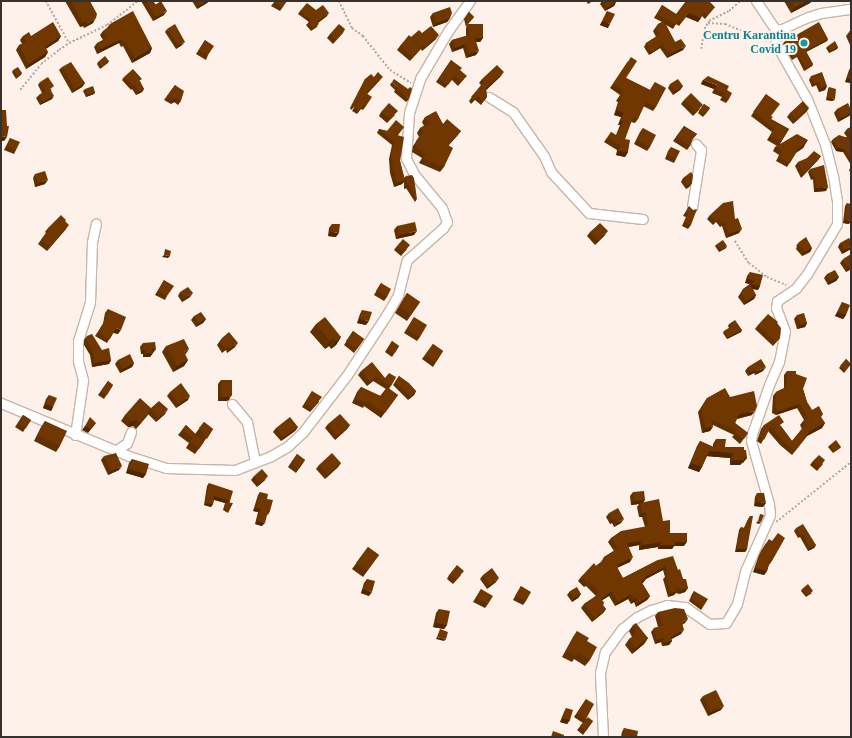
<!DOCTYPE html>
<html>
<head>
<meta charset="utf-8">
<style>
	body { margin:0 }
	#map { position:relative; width:852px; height:738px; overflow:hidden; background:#fdf1ea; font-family:"Times New Roman",serif }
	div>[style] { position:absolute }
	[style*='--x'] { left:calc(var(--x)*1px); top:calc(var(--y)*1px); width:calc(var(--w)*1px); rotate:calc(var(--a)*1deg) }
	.path>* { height:1.5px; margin-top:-0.75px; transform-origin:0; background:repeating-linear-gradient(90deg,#b4a9a3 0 2px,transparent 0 4px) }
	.roads { filter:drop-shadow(1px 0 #c7b5a9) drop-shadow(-1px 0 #c7b5a9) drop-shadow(0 1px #c7b5a9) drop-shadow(0 -1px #c7b5a9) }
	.minor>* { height:9px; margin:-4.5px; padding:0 4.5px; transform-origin:4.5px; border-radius:4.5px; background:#fff }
	.wall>* { inset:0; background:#603000 }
	.shaded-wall>* { inset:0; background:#4e2700 }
	.building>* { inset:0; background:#703800 }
	.dots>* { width:11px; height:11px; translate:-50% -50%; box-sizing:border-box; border:2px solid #fdf1ea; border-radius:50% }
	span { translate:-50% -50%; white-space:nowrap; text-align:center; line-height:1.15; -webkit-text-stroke:4px #fdf1ea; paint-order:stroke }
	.culture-label { font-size:12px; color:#0d838f; font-weight:700 }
	.right { translate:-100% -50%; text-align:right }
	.frame { position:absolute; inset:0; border:2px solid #38302c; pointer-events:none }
</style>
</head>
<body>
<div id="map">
	<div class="path">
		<i style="--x:46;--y:1;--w:48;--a:61.3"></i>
		<i style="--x:339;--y:1;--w:30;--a:64"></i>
		<i style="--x:352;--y:28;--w:14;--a:36"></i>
		<i style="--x:363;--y:36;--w:43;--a:51.5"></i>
		<i style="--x:390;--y:70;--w:25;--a:32"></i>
		<i style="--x:708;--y:23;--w:17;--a:3"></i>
		<i style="--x:725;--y:24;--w:45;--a:22"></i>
		<i style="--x:701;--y:49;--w:20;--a:-81"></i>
		<i style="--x:704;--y:29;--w:9;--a:-58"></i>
		<i style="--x:709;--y:21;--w:22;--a:-27"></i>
		<i style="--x:729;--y:11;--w:15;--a:-42"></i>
		<i style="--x:20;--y:90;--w:33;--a:-51"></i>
		<i style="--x:41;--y:64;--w:23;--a:-38"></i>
		<i style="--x:59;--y:50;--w:12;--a:-35"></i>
		<i style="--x:69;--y:43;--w:42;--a:-25.3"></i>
		<i style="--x:107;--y:25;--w:39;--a:-38"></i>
		<i style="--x:735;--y:241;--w:26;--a:58"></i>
		<i style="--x:749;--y:263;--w:23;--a:38"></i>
		<i style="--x:767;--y:277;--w:21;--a:23"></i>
		<i style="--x:776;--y:522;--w:96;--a:-38.7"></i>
	</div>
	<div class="roads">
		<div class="minor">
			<i style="--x:775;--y:29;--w:7;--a:0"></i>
			<i style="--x:782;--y:29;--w:29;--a:-25"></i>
			<i style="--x:808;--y:17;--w:14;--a:-17"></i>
			<i style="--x:821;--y:13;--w:30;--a:-8"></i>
			<i style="--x:489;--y:97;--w:28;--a:32"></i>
			<i style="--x:513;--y:112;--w:54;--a:54.8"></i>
			<i style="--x:544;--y:156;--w:17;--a:66"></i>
			<i style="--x:551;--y:172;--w:56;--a:47.2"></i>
			<i style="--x:589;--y:213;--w:54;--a:6.3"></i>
			<i style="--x:692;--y:207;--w:58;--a:-81"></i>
			<i style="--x:701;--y:150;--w:8;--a:-130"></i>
			<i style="--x:1;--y:403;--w:139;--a:22.5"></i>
			<i style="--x:129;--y:456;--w:39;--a:18"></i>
			<i style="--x:166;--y:468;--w:69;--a:1.7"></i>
			<i style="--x:235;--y:470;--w:39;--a:-21"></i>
			<i style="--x:271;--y:456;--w:20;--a:-30"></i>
			<i style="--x:288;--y:446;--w:21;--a:-43"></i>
			<i style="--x:303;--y:432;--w:72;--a:-52.3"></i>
			<i style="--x:347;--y:375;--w:73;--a:-56.7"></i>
			<i style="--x:387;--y:314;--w:22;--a:-60"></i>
			<i style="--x:398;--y:295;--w:36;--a:-76"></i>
			<i style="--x:407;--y:260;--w:48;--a:-41.6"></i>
			<i style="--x:443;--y:228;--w:7;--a:-56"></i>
			<i style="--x:447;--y:222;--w:15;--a:-110"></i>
			<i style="--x:442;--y:208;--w:44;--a:-129.5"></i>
			<i style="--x:414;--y:174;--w:18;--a:-117"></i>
			<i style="--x:406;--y:158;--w:45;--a:-86.2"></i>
			<i style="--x:409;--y:113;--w:38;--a:-72"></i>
			<i style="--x:421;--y:77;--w:53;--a:-59.6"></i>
			<i style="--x:448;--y:31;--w:37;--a:-54"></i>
			<i style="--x:232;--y:404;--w:23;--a:50"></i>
			<i style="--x:247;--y:422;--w:41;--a:78.7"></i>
			<i style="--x:75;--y:435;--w:56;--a:-81.7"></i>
			<i style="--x:83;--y:380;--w:20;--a:-105"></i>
			<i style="--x:78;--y:361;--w:20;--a:-90"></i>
			<i style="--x:78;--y:341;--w:41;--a:-72.9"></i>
			<i style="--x:90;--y:302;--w:60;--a:-88.1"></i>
			<i style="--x:92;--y:242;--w:19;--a:-78"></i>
			<i style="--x:115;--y:451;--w:14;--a:-34"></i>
			<i style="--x:127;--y:443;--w:12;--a:-70"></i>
			<i style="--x:603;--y:737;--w:64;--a:-92.7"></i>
			<i style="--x:600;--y:673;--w:22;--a:-77"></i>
			<i style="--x:605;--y:652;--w:29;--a:-54"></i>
			<i style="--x:622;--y:629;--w:19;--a:-39"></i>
			<i style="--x:637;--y:617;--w:16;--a:-27"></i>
			<i style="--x:651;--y:610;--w:17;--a:-17"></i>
			<i style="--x:667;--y:605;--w:18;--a:6"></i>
			<i style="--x:685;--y:607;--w:29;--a:35"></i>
			<i style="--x:709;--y:624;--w:17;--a:-3"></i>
			<i style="--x:726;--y:623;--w:22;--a:-60"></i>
			<i style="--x:737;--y:604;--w:36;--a:-76"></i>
			<i style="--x:746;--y:569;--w:59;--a:-66"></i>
			<i style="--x:770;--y:515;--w:11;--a:-95"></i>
			<i style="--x:769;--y:504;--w:66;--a:-105.9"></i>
			<i style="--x:751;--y:441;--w:7;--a:-82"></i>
			<i style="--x:752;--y:434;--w:52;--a:-70.9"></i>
			<i style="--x:769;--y:385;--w:25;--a:-67"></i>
			<i style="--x:779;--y:362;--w:26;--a:-79"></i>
			<i style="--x:784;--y:336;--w:5;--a:-79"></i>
			<i style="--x:785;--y:331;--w:25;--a:-111"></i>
			<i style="--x:776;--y:308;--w:7;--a:-82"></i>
			<i style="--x:777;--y:301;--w:23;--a:-34"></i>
			<i style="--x:796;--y:288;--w:18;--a:-52"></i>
			<i style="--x:807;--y:274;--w:58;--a:-59"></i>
			<i style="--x:837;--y:224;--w:23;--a:-90"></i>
			<i style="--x:837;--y:201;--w:25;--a:-99"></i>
			<i style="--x:833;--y:176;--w:33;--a:-104"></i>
			<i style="--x:825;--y:144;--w:48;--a:-111.8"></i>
			<i style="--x:807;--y:99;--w:63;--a:-119.4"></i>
			<i style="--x:776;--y:44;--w:15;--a:-94"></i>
			<i style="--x:775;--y:29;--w:34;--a:-124"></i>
		</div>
	</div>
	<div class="wall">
		<i style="clip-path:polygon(65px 1px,90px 1px,93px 23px,84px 28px,83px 26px,80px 27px)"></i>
		<i style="clip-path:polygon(141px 1px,153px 1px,164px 15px,153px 21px)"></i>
		<i style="clip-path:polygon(192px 1px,209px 1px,207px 3px,197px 9px)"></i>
		<i style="clip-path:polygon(275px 1px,283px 7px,280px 11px,271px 6px)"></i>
		<i style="clip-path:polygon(586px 1px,593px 1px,588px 4px)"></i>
		<i style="clip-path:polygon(602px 1px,616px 1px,616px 2px,614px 6px,605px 11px,600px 4px)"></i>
		<i style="clip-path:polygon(784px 1px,812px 1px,810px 3px,791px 13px)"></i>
		<i style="clip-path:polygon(662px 5px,676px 14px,715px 7px,705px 19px,702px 16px,698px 22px,686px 17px,679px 26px,676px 24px,673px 29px,666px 25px,675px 42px,683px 50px,667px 58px,660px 48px,649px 55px,644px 47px,646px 43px,656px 37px,653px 31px,658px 24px,662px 22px,654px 18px)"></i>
		<i style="clip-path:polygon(316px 10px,327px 16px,318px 23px,317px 27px,311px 31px,306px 25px,309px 22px,298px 14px,300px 11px)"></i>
		<i style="clip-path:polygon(607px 11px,608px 28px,600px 25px)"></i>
		<i style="clip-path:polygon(469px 12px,474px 17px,468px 24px,483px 38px,480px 42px,476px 42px,476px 55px,466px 58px,463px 48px,452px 52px,449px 44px,452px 40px,466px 36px,466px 28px,468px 24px,466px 27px,464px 19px)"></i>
		<i style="clip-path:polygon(433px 13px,450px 18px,447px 22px,433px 27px,430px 17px)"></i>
		<i style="clip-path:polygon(110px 24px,152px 48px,150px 53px,132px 63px,123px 46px,121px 47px,119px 43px,97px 54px,94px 47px,97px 43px,103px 40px,100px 35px,103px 31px,107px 28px)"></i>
		<i style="clip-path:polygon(167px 29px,182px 45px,176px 49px,165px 32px)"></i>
		<i style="clip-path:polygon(345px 29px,333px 44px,327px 38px,330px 34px)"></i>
		<i style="clip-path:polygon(851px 30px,851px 44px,850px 45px,846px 36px,849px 32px)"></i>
		<i style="clip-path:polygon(422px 33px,436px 39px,422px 51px,421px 49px,410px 61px,397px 50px,400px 46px,411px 37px)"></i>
		<i style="clip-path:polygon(23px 36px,61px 36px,58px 41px,46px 49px,48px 52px,45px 57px,26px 69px,16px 50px,19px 45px,22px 44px,20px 40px)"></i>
		<i style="clip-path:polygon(828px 39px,827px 41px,806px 52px,813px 64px,812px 66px,804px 71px,797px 57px,792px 60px,783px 44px,784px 42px)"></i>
		<i style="clip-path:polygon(205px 40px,208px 55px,206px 60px,196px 54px)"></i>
		<i style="clip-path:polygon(828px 46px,838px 47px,837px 49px,829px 53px,826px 48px)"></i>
		<i style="clip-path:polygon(451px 60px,460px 70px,464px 79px,458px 86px,452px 80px,445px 88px,436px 82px)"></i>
		<i style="clip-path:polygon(109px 61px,108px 63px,100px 69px,97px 64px,98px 62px)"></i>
		<i style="clip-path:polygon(628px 61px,626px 78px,650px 90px,655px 82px,656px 107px,653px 111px,643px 106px,638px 119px,635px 123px,631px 122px,625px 139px,628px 152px,625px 157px,616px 155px,617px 150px,604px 142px,611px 132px,616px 135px,620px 125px,618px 125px,621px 117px,614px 115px,618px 102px,616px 101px,620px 95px,610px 88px)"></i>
		<i style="clip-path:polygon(62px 67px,85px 83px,82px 87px,72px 93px,59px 70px)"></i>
		<i style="clip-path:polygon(851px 67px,851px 83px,845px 82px,849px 70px)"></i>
		<i style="clip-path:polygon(13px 70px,22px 73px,21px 75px,16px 79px,12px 72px)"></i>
		<i style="clip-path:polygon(501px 76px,486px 90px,487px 97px,481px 105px,475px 100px,471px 104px,469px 101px,481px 85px,479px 83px,482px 79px)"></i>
		<i style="clip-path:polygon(811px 76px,827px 86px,825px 90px,819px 92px,816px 85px,812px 87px,809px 80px)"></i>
		<i style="clip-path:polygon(124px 77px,140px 81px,144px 89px,142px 92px,136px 95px,132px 89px,131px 90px,122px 80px)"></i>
		<i style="clip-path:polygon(374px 77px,380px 80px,367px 94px,366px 106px,363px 110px,361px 109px,357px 114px,352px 111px,355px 106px,351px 110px,350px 108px,363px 83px,365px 79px)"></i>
		<i style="clip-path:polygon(703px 80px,727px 90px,729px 99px,726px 103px,720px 100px,722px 97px,712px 93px,714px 89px,701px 84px)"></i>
		<i style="clip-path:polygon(40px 82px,52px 90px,51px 90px,52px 99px,40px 105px,36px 98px,39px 95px,42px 93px,38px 85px)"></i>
		<i style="clip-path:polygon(392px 82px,409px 99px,406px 102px,394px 92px,395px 90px,390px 85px)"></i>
		<i style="clip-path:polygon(670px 84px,683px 86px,680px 90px,673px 95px,668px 88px)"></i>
		<i style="clip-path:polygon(175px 85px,181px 101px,178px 105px,174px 102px,171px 104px,164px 100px)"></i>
		<i style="clip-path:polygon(829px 87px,833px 101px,826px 100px,828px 89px)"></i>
		<i style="clip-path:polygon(85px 89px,95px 92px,94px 94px,86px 97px,83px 91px)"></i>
		<i style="clip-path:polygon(766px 94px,771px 116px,771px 119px,789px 129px,780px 144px,808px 140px,803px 148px,796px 153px,787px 167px,776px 161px,779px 155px,773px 151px,775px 147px,777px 146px,767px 140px,772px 132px,751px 116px)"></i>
		<i style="clip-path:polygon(684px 100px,700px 109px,693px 116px,681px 104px)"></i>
		<i style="clip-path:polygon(704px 104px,710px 108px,703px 117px,698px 113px)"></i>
		<i style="clip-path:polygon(809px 108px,806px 112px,793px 124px,787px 117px,790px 113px)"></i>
		<i style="clip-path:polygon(837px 109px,851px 110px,851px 114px,849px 116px,838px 122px,834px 113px)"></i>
		<i style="clip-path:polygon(381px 112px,395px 115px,387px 123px,379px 116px)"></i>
		<i style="clip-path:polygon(425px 117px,461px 131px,457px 136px,449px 145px,444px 167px,440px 172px,419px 163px,422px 158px,412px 152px,413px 146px,419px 137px,417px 133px,420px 128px,424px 126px,422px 122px)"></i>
		<i style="clip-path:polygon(684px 126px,697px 134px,692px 140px,690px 146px,687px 150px,673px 141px)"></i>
		<i style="clip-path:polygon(404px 127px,398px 135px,400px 161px,404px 178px,406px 176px,417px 199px,415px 202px,406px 188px,404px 189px,404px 182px,402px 184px,394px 187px,390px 173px,389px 159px,392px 145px,377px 133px,379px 129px,387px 131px)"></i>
		<i style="clip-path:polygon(851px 127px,851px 165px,843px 152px,836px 151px,831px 142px,833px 139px,847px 137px,844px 133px,847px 129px)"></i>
		<i style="clip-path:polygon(643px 128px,650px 147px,647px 151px,634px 144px,640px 132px)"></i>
		<i style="clip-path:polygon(10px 138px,16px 150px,14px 154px,4px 150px)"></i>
		<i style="clip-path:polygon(671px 147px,676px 159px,674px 163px,665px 159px,668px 151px)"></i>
		<i style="clip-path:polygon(821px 156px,818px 160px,801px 178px,795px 166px,798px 162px)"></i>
		<i style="clip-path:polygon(851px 167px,851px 174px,849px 170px)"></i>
		<i style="clip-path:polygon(810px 169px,826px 191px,814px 192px,813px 179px,811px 180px,808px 172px)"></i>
		<i style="clip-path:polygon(35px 174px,45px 184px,35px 187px,33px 178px)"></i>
		<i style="clip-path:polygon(683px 178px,692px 183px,689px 187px,686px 189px,681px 182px)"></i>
		<i style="clip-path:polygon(847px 203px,849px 224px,843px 223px,845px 206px)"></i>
		<i style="clip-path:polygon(689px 206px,691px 225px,688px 229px,682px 226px,686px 217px,683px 216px)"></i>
		<i style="clip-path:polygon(710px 215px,735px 219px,739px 233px,726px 238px,722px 226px,720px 227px,716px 222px,713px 225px,707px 219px)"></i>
		<i style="clip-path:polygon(65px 222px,66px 229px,47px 251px,38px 244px,46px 233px,45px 232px,48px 228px)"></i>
		<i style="clip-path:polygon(332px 224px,336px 237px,328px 236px,329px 228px)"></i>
		<i style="clip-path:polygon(397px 226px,414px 235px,396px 239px,394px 230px)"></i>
		<i style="clip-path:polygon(590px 232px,605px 235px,595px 245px,587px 236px)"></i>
		<i style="clip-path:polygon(799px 242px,812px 248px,810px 252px,802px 256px,796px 249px,797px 246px,796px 246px)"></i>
		<i style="clip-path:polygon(840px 243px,851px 249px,842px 254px,838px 247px)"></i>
		<i style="clip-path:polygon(717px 244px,726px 248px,719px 252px,715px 246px)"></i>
		<i style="clip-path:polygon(397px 246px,407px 249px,401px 256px,394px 250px)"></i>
		<i style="clip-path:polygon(843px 259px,851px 269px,846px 272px,840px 263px)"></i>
		<i style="clip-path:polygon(750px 272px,760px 286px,758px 290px,753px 289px,756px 295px,754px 299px,744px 305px,738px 297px,743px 289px,750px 284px,745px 283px,747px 276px)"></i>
		<i style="clip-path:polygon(827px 274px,839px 277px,836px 281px,828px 285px,824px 278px)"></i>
		<i style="clip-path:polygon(164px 280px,167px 296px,165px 300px,155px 295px)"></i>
		<i style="clip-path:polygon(381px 283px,387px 297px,384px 301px,374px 295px)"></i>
		<i style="clip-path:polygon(180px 292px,190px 297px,182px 302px,178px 296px)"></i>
		<i style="clip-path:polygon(407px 293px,420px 302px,407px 321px,395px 313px)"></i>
		<i style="clip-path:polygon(842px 302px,846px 315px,843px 319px,835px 316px)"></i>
		<i style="clip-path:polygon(108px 309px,118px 334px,113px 333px,107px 343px,95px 336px,103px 324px,105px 313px)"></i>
		<i style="clip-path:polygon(362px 310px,366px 325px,357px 323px,360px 314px)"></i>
		<i style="clip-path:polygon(797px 315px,807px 323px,805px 327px,797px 329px,794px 319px)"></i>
		<i style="clip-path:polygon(194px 316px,206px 319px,203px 323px,196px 327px,191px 320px)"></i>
		<i style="clip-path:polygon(414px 317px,420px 337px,417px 341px,404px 333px)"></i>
		<i style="clip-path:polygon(777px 323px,780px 338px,773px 346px,755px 329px,758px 325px)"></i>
		<i style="clip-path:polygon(316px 324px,341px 337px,336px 345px,331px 349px,329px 346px,325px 349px,310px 332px)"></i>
		<i style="clip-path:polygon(729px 324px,742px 330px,741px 332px,727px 339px,723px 333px,724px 331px,729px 328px,728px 326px)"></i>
		<i style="clip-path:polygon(353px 331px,364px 339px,354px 353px,344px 345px)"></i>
		<i style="clip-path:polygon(87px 336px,111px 360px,109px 364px,92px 367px,90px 355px,84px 345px,84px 340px)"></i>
		<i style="clip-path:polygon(222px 338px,235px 347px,227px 353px,226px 350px,222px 353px,217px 345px)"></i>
		<i style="clip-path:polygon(392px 341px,399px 346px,392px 357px,385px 352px)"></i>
		<i style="clip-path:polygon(143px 343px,153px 353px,150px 357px,143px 357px,143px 354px,141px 354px,140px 347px)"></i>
		<i style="clip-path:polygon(433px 344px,443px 351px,433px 367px,422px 359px)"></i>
		<i style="clip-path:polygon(166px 346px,188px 360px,184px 366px,173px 372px,162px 352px)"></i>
		<i style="clip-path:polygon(846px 359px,851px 364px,844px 373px,839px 368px)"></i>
		<i style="clip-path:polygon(118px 360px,134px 363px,132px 367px,120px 373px,115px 364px)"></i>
		<i style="clip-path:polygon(748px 367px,763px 371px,755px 375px,754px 373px,748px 376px,745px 371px)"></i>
		<i style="clip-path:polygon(361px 371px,385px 378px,396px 377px,389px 389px,398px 395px,381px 418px,364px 406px,363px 408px,352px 403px,357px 392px,361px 387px,380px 396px,386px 389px,373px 381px,367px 386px,358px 375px)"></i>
		<i style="clip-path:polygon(787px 371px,796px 374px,803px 389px,807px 402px,812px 410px,823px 414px,821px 417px,825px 423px,822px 428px,807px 436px,792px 455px,780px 445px,768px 431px,761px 444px,757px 441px,761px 429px,764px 425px,781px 426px,792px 441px,802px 429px,800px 425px,804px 420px,797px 408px,776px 415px,772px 413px,773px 396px,776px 392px,784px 388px,784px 375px)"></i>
		<i style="clip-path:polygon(399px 376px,416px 391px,414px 395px,408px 400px,393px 385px)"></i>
		<i style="clip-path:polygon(221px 380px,230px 399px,227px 401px,218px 401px,218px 384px)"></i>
		<i style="clip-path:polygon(108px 381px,113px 385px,104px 399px,98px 395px)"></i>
		<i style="clip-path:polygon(312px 391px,319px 402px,310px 412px,302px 407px)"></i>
		<i style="clip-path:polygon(170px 392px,188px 400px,176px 408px,167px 396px)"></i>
		<i style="clip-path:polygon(49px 395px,53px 407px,51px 411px,43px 408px,46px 399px)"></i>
		<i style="clip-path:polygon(730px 397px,752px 415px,737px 419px,735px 423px,748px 433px,740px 444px,732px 437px,734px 435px,713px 425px,710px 431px,702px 433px,698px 412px,707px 398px)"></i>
		<i style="clip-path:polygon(151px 408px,165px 414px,156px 422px,148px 414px,136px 429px,133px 426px,128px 427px,121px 421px,125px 415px)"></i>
		<i style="clip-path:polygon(23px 415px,31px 420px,23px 432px,15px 427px)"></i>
		<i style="clip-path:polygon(45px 421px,60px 446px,56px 452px,34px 441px,41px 427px)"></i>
		<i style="clip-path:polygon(204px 422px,213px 429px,195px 454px,186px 448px,189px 443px,178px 435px,186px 425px,195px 434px)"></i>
		<i style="clip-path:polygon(328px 424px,350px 425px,347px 429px,335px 440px,325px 428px)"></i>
		<i style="clip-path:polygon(298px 427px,295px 431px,281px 441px,273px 432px,276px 428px)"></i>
		<i style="clip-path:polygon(716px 439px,725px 447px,744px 450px,747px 458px,743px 463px,742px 463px,740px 465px,730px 465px,730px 458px,707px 456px,702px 467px,699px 472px,688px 468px,697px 446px,700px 441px,713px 447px,713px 444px)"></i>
		<i style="clip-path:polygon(830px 445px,841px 447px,839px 449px,833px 453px,828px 447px)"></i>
		<i style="clip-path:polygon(297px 454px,305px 460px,296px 473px,288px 467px)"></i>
		<i style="clip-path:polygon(104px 456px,119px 470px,108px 475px,101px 460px)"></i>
		<i style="clip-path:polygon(132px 459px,146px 474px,143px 478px,126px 473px,129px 463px)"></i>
		<i style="clip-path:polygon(813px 461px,823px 464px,817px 471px,810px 465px)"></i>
		<i style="clip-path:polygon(341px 463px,338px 467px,325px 479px,316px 469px,319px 465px)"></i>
		<i style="clip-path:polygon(254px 476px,265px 480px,257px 487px,251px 480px)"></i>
		<i style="clip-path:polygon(209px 483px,230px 501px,229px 503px,229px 511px,228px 513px,223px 510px,225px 503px,214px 500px,213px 504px,211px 507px,204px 505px,207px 486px)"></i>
		<i style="clip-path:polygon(260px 492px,267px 499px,270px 511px,268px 515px,267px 514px,262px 526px,255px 524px,258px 512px,253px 511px,258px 495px)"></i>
		<i style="clip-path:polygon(633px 492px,645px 500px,643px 502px,663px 521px,670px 533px,684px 546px,674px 546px,672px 549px,658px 549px,658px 547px,639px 550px,639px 545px,628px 547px,630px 562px,617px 568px,623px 578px,658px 560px,678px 570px,688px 588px,685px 592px,679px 594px,676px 593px,674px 595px,668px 597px,663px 579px,665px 577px,663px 570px,646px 579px,642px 583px,650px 596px,647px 600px,636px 607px,634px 602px,631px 604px,628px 599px,615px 606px,609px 596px,602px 600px,604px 603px,603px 605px,606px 609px,603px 613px,592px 622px,581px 608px,584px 604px,596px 596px,586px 586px,584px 587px,578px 581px,581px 577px,601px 562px,604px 557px,614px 551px,608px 542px,611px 538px,645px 527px,642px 517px,639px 517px,637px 507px,639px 504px,631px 505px,630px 496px)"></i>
		<i style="clip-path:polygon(757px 493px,763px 507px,754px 506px,755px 497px)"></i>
		<i style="clip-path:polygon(609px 513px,621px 523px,614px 527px,612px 523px,610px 524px,606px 517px)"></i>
		<i style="clip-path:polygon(750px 516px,747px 549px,745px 552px,735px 552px,739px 530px,741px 527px,744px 528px,748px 519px)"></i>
		<i style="clip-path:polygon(796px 528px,816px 545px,814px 548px,808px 551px,800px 537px,798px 538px,794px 531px)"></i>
		<i style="clip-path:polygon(766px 543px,772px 561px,769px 565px,767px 571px,764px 575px,753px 572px,759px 555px)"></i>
		<i style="clip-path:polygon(368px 547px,379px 555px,363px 577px,352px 569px)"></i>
		<i style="clip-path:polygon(449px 575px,461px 575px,453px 584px,447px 579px)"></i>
		<i style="clip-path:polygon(483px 575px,496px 582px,487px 589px,480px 579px)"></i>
		<i style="clip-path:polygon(367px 579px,369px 596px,361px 593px,364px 583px)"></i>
		<i style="clip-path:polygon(521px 586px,526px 601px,523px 605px,513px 600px)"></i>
		<i style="clip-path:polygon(481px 589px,488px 604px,485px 608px,473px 602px)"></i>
		<i style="clip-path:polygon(802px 589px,812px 593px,806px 597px,801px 591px)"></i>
		<i style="clip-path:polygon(570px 591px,581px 594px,578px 598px,572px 602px,567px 595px)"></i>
		<i style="clip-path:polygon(694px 591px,703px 607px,701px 610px,689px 601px,692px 594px)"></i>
		<i style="clip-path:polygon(439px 609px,447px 625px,444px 629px,433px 627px,436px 613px)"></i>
		<i style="clip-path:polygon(658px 612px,685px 623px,682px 624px,681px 634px,671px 639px,672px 641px,669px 645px,662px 646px,661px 642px,655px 644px,651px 632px,654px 628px,658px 627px,655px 616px)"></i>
		<i style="clip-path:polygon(633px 625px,648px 638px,644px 644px,632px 654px,625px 645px,629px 639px,632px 637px,629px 631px)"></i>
		<i style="clip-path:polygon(577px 631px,590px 660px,585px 666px,574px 659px,572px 662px,562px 657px,573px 637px)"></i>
		<i style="clip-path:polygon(703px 696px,721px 710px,708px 716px,700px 700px)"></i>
		<i style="clip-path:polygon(586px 699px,586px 719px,593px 721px,583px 735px,577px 730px,583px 723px,574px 717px)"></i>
		<i style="clip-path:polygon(566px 708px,570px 720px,567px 724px,560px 722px,564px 712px)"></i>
		<i style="clip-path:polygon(624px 728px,637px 737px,638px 737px,621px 737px,622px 732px)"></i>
	</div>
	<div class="shaded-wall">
		<i style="clip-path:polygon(207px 1px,209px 1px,207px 3px,197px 9px,200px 5px)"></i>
		<i style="clip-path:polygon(807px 1px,812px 1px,810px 3px,791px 13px,795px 7px)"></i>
		<i style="clip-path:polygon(616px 2px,614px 6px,605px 11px,608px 7px)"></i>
		<i style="clip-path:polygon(167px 11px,164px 15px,153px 21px,156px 17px)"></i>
		<i style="clip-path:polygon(329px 13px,327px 16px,315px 25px,317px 22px)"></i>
		<i style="clip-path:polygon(689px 13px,701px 18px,698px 22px,686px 17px,679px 26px)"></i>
		<i style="clip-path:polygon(96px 18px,93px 23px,84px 28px,88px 24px)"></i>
		<i style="clip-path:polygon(450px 18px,447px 22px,433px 27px,436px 23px)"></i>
		<i style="clip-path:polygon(86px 21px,83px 26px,80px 27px,83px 23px)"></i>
		<i style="clip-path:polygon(603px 21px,610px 24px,608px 28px,600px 25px)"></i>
		<i style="clip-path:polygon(345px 29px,343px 33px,333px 44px,336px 40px)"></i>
		<i style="clip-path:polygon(439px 35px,436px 39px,422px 51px,425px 47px)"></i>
		<i style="clip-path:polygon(61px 36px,58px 41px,41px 51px,45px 47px)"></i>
		<i style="clip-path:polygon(475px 38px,483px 38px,480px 42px,472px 42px)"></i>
		<i style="clip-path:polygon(122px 39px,119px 43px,97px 54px,100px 49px)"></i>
		<i style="clip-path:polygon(828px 39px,827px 41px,804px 53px,806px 51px)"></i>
		<i style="clip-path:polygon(185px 42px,182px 45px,176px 49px,178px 45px)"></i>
		<i style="clip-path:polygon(466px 44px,463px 48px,452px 52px,455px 48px)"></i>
		<i style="clip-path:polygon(662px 45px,660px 48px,649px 55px,652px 52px)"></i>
		<i style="clip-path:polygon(686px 46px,683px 50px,667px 58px,670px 54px)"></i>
		<i style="clip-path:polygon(838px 47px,837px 49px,829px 53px,831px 51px)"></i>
		<i style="clip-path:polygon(152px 48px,150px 53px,132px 63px,135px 58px)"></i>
		<i style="clip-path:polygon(479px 51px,476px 55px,466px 58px,469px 54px)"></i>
		<i style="clip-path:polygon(48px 52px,45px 57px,26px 69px,29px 64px)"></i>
		<i style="clip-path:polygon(813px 64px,812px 66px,804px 71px,806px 69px)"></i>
		<i style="clip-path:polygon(504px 72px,501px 76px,484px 92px,486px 88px)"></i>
		<i style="clip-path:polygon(383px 77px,380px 80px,364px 97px,366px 93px)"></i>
		<i style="clip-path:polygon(848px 78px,851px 79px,851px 83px,845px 82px)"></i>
		<i style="clip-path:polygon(703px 80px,717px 85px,714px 89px,701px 84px)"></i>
		<i style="clip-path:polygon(819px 82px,816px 85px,812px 87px,814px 84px)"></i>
		<i style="clip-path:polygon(85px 83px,82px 87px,72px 93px,75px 89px)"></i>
		<i style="clip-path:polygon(683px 86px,680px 90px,673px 95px,676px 91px)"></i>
		<i style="clip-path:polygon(827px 86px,825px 90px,819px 92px,821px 88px)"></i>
		<i style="clip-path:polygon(144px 89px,142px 92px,136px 95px,139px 92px)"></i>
		<i style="clip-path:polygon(95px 92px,94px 94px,86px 97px,87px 95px)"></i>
		<i style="clip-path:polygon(54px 96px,52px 99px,40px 105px,42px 102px)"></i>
		<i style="clip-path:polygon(177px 98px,174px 102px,171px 104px,173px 100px)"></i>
		<i style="clip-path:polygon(828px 98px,835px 99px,833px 101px,826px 100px)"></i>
		<i style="clip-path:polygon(809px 108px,806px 112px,793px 124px,796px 120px)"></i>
		<i style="clip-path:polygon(617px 110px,624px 113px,621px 117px,614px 115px)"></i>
		<i style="clip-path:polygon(851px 113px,849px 116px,838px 122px,841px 118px)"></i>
		<i style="clip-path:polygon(621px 120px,623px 121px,620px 125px,618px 125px)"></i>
		<i style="clip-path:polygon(461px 131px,457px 136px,444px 150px,448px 145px)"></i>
		<i style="clip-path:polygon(1px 136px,7px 137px,4px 141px,1px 141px)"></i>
		<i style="clip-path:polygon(805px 144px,803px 148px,795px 153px,798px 149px)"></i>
		<i style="clip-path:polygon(838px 148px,845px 149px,843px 152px,836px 151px)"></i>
		<i style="clip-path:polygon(619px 151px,628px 152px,625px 157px,616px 155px)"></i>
		<i style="clip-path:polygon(821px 156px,818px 160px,801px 178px,804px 174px)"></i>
		<i style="clip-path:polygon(815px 176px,813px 179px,811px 180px,813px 177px)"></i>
		<i style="clip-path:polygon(48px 180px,45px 184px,35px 187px,38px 183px)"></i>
		<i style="clip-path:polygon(405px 180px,402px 184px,394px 187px,397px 183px)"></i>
		<i style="clip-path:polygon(692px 183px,689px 187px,686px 189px,688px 185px)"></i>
		<i style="clip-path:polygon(407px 185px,409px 185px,406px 188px,404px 189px)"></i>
		<i style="clip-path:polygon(828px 187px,826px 191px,814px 192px,816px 188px)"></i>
		<i style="clip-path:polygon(845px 220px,851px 221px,849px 224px,843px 223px)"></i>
		<i style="clip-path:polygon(69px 225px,66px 229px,47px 251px,50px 247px)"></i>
		<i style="clip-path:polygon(742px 229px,739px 233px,726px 238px,729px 234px)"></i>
		<i style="clip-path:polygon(417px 231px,414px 235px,396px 239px,399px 235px)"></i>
		<i style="clip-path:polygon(608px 231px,605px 235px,595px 245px,598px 241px)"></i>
		<i style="clip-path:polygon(331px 232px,339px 233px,336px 237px,328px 236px)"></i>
		<i style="clip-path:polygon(727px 246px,726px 248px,719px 252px,721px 250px)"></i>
		<i style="clip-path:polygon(851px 247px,851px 249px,842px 254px,845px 250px)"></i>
		<i style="clip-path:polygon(812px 248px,810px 252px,802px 256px,805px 252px)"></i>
		<i style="clip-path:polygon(164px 255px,170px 256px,168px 258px,162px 257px)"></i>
		<i style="clip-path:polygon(851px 266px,851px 269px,846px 272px,849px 268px)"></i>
		<i style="clip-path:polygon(839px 277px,836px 281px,828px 285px,830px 281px)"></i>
		<i style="clip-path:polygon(748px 279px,756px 281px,760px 286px,758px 290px,748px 288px,750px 284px,745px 283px)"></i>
		<i style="clip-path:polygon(193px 293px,190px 297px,182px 302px,185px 298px)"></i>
		<i style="clip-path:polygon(756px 295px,754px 299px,744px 305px,746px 301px)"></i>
		<i style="clip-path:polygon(838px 312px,846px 315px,843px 319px,835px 316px)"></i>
		<i style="clip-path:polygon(206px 319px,203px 323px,196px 327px,199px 323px)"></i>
		<i style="clip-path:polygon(360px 319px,369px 321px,366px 325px,357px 323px)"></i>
		<i style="clip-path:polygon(807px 323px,805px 327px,797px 329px,800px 325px)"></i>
		<i style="clip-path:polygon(116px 328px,121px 330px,118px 334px,113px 332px)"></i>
		<i style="clip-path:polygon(742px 330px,741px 332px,727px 339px,728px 337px)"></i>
		<i style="clip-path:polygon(341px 337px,336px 345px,331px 349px,336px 341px)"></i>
		<i style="clip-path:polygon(334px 338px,329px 346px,325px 349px,330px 341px)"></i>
		<i style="clip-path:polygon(238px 343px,235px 347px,227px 353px,230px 349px)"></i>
		<i style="clip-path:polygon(152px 349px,156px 349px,150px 357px,143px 357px,146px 353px)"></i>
		<i style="clip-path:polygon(189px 349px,185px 355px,184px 352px)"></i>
		<i style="clip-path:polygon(143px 350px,146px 350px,143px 354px,141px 354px)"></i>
		<i style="clip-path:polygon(111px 360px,109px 364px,92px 367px,95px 363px)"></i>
		<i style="clip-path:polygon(188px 360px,184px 366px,173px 372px,177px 366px)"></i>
		<i style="clip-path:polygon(134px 363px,132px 367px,120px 373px,123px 369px)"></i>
		<i style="clip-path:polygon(766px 367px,763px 371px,755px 375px,758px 371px)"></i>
		<i style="clip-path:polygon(757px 369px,754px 373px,748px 376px,751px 372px)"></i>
		<i style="clip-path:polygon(376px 377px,373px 381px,367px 386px,370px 382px)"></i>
		<i style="clip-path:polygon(416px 391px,414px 395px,408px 400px,411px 396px)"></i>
		<i style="clip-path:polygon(232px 395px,227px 401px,218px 401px,221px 397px)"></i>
		<i style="clip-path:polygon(190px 396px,188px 400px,176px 408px,179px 404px)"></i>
		<i style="clip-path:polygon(46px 404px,53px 407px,51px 411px,43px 408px)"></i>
		<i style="clip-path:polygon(800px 404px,797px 408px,776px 415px,779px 411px)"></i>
		<i style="clip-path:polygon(152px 409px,148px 415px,136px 429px,140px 423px)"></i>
		<i style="clip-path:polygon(168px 409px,165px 414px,156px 422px,159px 418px)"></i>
		<i style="clip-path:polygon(755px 411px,752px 415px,736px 419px,739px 414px)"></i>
		<i style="clip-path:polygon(137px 420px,133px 426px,128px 427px,132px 421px)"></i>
		<i style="clip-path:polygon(96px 423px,88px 433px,82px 430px,85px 426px)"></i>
		<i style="clip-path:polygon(825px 423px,822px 428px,807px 436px,792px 455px,810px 431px)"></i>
		<i style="clip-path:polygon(350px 425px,347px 429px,335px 440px,338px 436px)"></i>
		<i style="clip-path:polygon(298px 427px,295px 431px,281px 441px,284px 437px)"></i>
		<i style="clip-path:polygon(713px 427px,710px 431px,702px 433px,706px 428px)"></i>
		<i style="clip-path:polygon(709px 451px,733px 453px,730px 458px,705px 456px)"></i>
		<i style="clip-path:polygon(744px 458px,747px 458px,740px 465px,730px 465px,733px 460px)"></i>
		<i style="clip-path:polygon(341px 463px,338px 467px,325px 479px,328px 475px)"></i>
		<i style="clip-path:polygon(691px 463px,702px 467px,699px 472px,688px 468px)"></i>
		<i style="clip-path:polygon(122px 466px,119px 470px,108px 475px,111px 471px)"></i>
		<i style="clip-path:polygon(129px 469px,146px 474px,143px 478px,126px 473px)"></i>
		<i style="clip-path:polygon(268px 476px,265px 480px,257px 487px,260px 483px)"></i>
		<i style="clip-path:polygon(214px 496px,230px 501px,228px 504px,226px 502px,225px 503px,212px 499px)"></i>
		<i style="clip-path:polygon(645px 500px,642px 504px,640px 503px,639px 504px,631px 505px,634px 501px)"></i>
		<i style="clip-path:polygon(757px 502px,766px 503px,763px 507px,754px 506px)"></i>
		<i style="clip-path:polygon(206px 503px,213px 504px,211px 507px,204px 505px)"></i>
		<i style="clip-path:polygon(256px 508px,261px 509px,258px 512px,253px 511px)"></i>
		<i style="clip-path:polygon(646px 512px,642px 517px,639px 517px,642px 513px)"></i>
		<i style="clip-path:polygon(615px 519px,612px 523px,610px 524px,612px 520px)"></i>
		<i style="clip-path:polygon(624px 519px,621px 523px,614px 527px,617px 523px)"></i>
		<i style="clip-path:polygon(258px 521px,265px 523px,262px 526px,255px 524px)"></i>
		<i style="clip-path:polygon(758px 521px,761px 522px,759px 524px,756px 523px)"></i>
		<i style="clip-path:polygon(642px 541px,639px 545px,624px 548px,627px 543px)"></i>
		<i style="clip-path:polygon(661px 542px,658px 547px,639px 550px,642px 545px)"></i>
		<i style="clip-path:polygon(675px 542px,687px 542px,684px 546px,674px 546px,672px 549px,658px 549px,661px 545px)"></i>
		<i style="clip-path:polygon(816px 545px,814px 548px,808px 551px,810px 548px)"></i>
		<i style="clip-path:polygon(737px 549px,747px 549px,745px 552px,735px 552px)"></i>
		<i style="clip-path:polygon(633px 557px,630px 562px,616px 568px,619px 564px)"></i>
		<i style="clip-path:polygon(666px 566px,663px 570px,646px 579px,643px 583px,638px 586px,645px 577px)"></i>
		<i style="clip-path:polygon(756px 568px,767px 571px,764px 575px,753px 572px)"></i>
		<i style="clip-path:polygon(499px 578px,496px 582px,487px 589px,490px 585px)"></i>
		<i style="clip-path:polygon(688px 588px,685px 592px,679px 594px,682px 590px)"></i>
		<i style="clip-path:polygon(363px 589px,372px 592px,369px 596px,361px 593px)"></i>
		<i style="clip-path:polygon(612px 591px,609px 596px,598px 603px,601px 599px)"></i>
		<i style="clip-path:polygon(677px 591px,674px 595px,668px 597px,671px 593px)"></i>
		<i style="clip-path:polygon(581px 594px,578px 598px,572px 602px,574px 598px)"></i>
		<i style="clip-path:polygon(631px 594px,628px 599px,615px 606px,618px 602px)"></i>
		<i style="clip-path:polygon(650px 596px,647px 600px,636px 607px,639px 602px)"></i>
		<i style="clip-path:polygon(637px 598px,634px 602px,631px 604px,634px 599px)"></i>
		<i style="clip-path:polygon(606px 609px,603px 613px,592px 622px,595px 618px)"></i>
		<i style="clip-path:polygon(688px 619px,685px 623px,679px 626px,682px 622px)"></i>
		<i style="clip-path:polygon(436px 623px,447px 625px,444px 629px,433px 627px)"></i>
		<i style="clip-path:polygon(684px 630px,681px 634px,668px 641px,671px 637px)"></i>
		<i style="clip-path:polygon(437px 637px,446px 639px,444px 641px,436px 639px)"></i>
		<i style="clip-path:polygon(648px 638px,644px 644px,632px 654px,636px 648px)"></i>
		<i style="clip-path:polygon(664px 638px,661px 642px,655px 644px,657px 640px)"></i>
		<i style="clip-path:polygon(672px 641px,669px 645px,662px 646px,665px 642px)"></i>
		<i style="clip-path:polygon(724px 706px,721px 710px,708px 716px,711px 712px)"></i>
		<i style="clip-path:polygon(563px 718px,570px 720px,567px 724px,560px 722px)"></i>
	</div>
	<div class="building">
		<i style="clip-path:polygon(71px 1px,90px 1px,97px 14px,96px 18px,88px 24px,86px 21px,83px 23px)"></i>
		<i style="clip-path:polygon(146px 1px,153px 1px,155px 5px,161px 1px,167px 11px,156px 17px)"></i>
		<i style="clip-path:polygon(197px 1px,207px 1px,200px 5px)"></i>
		<i style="clip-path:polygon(275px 1px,287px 1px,283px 7px,274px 2px)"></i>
		<i style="clip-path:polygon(604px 1px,616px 1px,616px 2px,608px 7px)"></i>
		<i style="clip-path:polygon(686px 1px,709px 1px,715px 7px,707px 15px,704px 11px,701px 18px,689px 13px,681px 22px,678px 20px,676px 25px,657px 14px,662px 5px,676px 14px)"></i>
		<i style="clip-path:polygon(792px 1px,807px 1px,795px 7px)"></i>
		<i style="clip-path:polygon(307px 3px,316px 10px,323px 5px,329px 13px,317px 22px,319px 24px,313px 28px,308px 22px,311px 20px,300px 11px)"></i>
		<i style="clip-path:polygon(450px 7px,452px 13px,450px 18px,436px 23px,433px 13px)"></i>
		<i style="clip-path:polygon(133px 11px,152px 48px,135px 58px,126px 42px,124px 43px,122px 39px,100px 49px,97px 43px,107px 38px,103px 31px,111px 26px,110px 24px)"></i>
		<i style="clip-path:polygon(607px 11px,615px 14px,610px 24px,603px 21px)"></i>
		<i style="clip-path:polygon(469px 12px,474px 17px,467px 25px,466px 17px)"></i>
		<i style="clip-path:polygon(664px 21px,675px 42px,681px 39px,686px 46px,670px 54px,662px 45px,652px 52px,646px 43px,660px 34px,656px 28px,659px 26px,658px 24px)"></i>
		<i style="clip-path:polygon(53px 22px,61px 36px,45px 47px,48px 52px,29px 64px,19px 45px,26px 42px,23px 36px,29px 32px,31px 36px)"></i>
		<i style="clip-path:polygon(819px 22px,828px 39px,806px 51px,813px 64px,806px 69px,798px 55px,793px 58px,784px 42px)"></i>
		<i style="clip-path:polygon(175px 24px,185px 42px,178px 45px,167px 29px)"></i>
		<i style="clip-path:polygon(339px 24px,345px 29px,336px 40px,330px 34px)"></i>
		<i style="clip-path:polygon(468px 24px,483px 24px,483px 38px,475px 38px,479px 51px,469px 54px,466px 44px,455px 48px,452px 40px,469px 35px)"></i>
		<i style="clip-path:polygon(431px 26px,439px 35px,425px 47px,423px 45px,413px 57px,400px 46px,409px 35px,411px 37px,419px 30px,422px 33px)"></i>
		<i style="clip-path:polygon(851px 30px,851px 37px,849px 32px)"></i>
		<i style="clip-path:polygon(205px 40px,214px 46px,208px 55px,199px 50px)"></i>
		<i style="clip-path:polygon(835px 41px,838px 47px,831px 51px,828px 46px)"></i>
		<i style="clip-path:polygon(105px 56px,109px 61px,102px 67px,98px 62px)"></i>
		<i style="clip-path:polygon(631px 57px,637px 61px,626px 78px,650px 90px,655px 82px,666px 88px,656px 107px,646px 102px,638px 119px,633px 117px,625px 139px,630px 140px,628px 152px,619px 151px,620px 145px,608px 138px,611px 132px,617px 136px,623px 121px,621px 120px,624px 113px,617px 110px,621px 98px,619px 97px,623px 90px,613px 84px)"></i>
		<i style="clip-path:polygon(451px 60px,462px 68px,460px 70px,467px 76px,461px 82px,454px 76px,448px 85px,439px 78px)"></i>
		<i style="clip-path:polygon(71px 62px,85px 83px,75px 89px,62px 67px)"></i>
		<i style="clip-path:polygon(497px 65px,504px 72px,486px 88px,487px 97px,484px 101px,478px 96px,474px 100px,471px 97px,484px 82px,482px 79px)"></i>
		<i style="clip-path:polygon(18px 67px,22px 73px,17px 77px,13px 70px)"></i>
		<i style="clip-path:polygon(133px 69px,142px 79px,139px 81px,144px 89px,139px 92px,135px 85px,133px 86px,124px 77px)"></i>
		<i style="clip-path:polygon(851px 69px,851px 79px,848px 78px)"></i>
		<i style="clip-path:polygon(378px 72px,383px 77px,366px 93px,372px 97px,366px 106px,363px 105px,360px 110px,355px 108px,358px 102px,354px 106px,352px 105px,365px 79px,371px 74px,374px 77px)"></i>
		<i style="clip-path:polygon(822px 72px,827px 86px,821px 88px,819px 82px,814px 84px,811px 76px)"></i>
		<i style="clip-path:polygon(708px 76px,729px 86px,727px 90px,732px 93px,729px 99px,723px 96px,725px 93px,715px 89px,717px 85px,703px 80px)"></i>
		<i style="clip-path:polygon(48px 77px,54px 86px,50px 89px,54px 96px,42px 102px,39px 95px,46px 91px,40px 82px)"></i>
		<i style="clip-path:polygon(394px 79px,408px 89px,410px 87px,412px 89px,409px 99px,396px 88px,397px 87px,392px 82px)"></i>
		<i style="clip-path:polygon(678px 79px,683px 86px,676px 91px,670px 84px)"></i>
		<i style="clip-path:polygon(175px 85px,184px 91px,181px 101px,177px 98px,173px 100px,167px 96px)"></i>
		<i style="clip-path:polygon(93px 86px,95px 92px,87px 95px,85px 89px)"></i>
		<i style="clip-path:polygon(829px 87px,836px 89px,835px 99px,828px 98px)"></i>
		<i style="clip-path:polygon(691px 93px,703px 105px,696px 112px,684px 100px)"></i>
		<i style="clip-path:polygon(766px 94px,780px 104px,771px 116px,773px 117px,771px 119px,789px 129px,781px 142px,770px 136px,774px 128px,753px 112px)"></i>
		<i style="clip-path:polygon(803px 101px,809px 108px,796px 120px,790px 113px)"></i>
		<i style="clip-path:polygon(389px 103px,398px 111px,390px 119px,381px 112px)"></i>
		<i style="clip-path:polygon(848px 103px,851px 110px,851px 113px,841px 118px,837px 109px)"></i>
		<i style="clip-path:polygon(704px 104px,710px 108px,705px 115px,699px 111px)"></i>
		<i style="clip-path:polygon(1px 110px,6px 110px,7px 126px,9px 126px,7px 137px,1px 136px)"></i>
		<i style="clip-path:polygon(436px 111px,443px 124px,447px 119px,461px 131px,448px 145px,453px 148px,444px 167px,422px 158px,427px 155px,416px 147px,416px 141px,423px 132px,420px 128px,429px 123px,425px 117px)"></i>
		<i style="clip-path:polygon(396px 120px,404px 127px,397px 135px,404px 137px,400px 161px,405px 180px,397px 183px,393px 169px,391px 155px,394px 142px,379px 129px,387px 131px)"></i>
		<i style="clip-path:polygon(684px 126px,697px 134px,693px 138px,690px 146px,676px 137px)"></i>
		<i style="clip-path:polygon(851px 127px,851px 137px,847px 129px)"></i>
		<i style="clip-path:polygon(643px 128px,656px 135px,650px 147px,637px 140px)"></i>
		<i style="clip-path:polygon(797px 134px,808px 140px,804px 142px,805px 144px,798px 149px,790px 163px,779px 157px,782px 151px,775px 147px)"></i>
		<i style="clip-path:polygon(839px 135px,851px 139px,851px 157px,845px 149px,838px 148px,833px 139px)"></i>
		<i style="clip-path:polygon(10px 138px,20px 142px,16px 150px,7px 146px)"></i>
		<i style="clip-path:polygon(671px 147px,680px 151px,676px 159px,667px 155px)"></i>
		<i style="clip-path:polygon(814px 151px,821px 156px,804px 174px,798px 162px,807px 158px)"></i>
		<i style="clip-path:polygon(824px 165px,828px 187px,816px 188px,815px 176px,813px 177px,810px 169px)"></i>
		<i style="clip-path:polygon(45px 171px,48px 180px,38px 183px,35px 174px)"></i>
		<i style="clip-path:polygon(691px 172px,693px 175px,692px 183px,688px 185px,683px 178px)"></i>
		<i style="clip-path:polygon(412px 175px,414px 178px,417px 199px,409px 185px,407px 185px,406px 176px)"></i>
		<i style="clip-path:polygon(733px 201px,735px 219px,738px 218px,742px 229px,729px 234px,724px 222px,722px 223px,719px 218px,716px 221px,710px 215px,723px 203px)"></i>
		<i style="clip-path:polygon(847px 203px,851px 204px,851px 221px,845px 220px)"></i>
		<i style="clip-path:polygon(689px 206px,693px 210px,697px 209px,691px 225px,684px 222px,688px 214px,686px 213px)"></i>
		<i style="clip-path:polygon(61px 215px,66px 220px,65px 221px,69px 225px,50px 247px,41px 240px,49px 229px,48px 228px)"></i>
		<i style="clip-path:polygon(415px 222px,417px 231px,399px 235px,397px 226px)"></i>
		<i style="clip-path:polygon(600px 223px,608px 231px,598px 241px,590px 232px)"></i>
		<i style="clip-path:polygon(332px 224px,340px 224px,339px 233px,331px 232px)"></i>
		<i style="clip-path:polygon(806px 237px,812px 248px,805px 252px,798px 245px,800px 243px,799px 242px)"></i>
		<i style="clip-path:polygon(849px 238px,851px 241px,851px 247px,845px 250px,840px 243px)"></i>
		<i style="clip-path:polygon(403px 239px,410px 245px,404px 252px,397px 246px)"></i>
		<i style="clip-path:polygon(723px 240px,727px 246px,721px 250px,717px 244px)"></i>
		<i style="clip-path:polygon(165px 249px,171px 251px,170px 256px,164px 255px)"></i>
		<i style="clip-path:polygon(851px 254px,851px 266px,849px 268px,843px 259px)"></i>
		<i style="clip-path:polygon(835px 270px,839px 277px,830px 281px,827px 274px)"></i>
		<i style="clip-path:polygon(750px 272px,763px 275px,760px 286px,750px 284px,756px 281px,748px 279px)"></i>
		<i style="clip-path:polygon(164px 280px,174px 286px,167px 296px,158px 291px)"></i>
		<i style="clip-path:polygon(381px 283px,391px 289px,387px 297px,376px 291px)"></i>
		<i style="clip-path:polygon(750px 284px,756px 295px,746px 301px,741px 293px,745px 291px,743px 289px)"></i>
		<i style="clip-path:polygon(188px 287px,193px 293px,185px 298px,180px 292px)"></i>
		<i style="clip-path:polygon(407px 293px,420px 302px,411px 315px,399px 307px)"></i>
		<i style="clip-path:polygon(842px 302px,850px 305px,846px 315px,838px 312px)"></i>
		<i style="clip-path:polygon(108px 309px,126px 317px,121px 330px,116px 328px,110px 339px,98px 332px,105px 320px)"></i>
		<i style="clip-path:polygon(362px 310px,372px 312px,369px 321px,360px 319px)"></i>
		<i style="clip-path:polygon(201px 312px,206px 319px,199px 323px,194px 316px)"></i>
		<i style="clip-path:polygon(804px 313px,807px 323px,800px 325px,797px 315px)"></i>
		<i style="clip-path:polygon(768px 314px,778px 322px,777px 323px,781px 328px,780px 338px,776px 342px,758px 325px)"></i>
		<i style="clip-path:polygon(325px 317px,341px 337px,336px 341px,334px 338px,330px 341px,316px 324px)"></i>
		<i style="clip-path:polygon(414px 317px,427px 325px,420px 337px,407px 329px)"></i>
		<i style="clip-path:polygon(735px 320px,742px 330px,728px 337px,724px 331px,731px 327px,729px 324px)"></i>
		<i style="clip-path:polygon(353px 331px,364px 339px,357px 349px,346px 341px)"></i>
		<i style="clip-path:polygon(229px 332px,238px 343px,230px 349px,228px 346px,225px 349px,220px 341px,223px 339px,222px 338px)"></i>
		<i style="clip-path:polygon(92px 334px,102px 350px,109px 348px,111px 360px,95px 363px,93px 351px,87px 341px,87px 336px)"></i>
		<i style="clip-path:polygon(184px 339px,189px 349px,184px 352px,188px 360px,177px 366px,166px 346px)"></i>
		<i style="clip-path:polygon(392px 341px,399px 346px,395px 353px,388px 348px)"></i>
		<i style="clip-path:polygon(155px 342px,156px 349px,152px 349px,153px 353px,146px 353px,146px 350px,143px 350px,143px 343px)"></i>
		<i style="clip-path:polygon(433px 344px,443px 351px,436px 362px,425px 355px)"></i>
		<i style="clip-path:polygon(130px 354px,134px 363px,123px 369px,118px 360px)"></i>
		<i style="clip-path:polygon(761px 359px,766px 367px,758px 371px,757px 369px,751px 372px,748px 367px)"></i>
		<i style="clip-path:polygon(846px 359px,851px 364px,845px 371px,840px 366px)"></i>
		<i style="clip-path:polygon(372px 362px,385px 378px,389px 373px,396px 377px,391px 386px,376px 377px,370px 382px,361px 371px)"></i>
		<i style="clip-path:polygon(787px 371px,796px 371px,796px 374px,807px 378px,803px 389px,807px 402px,812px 410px,819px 406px,823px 414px,820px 416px,825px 423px,810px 431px,795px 451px,783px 441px,771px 426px,764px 440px,760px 436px,764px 425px,779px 415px,784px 422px,780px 425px,792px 441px,805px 425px,803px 421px,808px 418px,800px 404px,779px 411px,775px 408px,776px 392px,787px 387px)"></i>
		<i style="clip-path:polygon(399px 376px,409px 383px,416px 391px,411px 396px,395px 382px)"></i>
		<i style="clip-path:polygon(221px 380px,232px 380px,232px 395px,230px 397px,221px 397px)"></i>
		<i style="clip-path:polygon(108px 381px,113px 385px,107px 395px,101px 391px)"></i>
		<i style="clip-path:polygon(181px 383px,190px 396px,179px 404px,170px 392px)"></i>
		<i style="clip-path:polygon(361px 387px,385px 398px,382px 394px,387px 387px,398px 395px,385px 413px,367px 401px,367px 403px,356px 398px)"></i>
		<i style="clip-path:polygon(725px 388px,730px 397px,754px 391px,757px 406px,755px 411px,739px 414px,735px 423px,748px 433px,744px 439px,735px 433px,737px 430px,711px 419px,713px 427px,706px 428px,701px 408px,707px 398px)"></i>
		<i style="clip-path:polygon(312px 391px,322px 397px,313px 408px,305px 403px)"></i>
		<i style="clip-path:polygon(49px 395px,57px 398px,53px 407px,46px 404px)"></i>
		<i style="clip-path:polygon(140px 398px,152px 409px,140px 423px,137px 420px,132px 421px,125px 415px)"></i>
		<i style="clip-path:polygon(159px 401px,168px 409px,159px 418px,151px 410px,152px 409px,151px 408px)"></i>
		<i style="clip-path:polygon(340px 414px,350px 425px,338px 436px,328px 424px)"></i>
		<i style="clip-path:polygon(23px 415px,31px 420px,26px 428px,18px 423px)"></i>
		<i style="clip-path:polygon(90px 417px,96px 423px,91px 429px,85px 426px)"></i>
		<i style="clip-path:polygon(290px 417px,298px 427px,284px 437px,276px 428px)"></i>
		<i style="clip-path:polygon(45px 421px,67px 431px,60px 446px,38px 435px)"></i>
		<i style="clip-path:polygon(204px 422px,213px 429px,207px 439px,199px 428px)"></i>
		<i style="clip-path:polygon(186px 425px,204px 442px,199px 449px,190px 442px,193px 438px,182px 430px)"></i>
		<i style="clip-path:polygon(716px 439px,726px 439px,725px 447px,744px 447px,744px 450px,746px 450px,747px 458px,744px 458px,744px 460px,733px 460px,733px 453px,709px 451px,702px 467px,691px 463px,700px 441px,714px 447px,716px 447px)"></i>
		<i style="clip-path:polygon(836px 440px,841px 447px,834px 451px,830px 445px)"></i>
		<i style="clip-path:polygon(116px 453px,122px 466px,111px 471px,104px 456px)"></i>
		<i style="clip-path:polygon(332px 453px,341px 463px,328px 475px,319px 465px)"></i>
		<i style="clip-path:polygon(297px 454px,305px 460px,299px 469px,291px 463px)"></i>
		<i style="clip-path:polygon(819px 455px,825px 460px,820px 467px,813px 461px)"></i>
		<i style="clip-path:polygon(132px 459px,149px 464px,146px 474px,129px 469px)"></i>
		<i style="clip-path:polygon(262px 469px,268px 476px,260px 483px,254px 476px)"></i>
		<i style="clip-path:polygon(209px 483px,233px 491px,230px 501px,214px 496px,213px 504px,206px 503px)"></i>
		<i style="clip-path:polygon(644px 491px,645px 500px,634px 501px,633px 492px)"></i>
		<i style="clip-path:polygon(260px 492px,268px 494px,267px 499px,273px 500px,270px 511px,268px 511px,265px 523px,258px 521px,261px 509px,256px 508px)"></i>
		<i style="clip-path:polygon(757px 493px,764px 493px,766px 503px,757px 502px)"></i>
		<i style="clip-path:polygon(659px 499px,663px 521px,670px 520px,670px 533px,687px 533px,687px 542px,675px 542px,675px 545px,661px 545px,661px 542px,642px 545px,642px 541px,627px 543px,633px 557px,619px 564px,617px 567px,623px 578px,658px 560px,673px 556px,678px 570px,680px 569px,683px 579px,686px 579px,688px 588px,682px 590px,675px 586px,677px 591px,671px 593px,666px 575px,668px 574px,666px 566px,645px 577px,646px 578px,641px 581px,650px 596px,639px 602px,637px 598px,634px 599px,631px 594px,618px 602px,612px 591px,601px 599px,604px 603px,602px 604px,606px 609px,595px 618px,584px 604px,600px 593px,589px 581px,587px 583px,581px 577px,594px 563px,596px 566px,605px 559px,604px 557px,618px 548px,611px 538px,621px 531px,648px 526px,646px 512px,642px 513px,640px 503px)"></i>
		<i style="clip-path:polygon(226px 502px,233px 503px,229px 511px,224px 508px)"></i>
		<i style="clip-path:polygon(618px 508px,624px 519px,617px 523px,615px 519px,612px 520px,609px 513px)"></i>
		<i style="clip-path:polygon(760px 514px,764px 515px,761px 522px,758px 521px)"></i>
		<i style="clip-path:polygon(750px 516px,753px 516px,747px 549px,737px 549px,741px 527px,744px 528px)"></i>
		<i style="clip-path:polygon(803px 524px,816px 545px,810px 548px,803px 534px,800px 535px,796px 528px)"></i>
		<i style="clip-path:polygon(778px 533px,785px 538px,772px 561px,770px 560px,767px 571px,756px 568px,761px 551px,769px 539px,772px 541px)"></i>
		<i style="clip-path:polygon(368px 547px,379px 555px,367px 571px,356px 563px)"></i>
		<i style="clip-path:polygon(457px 565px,464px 571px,456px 580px,449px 575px)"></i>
		<i style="clip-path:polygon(492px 568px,499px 578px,490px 585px,483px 575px)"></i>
		<i style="clip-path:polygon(367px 579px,375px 581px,372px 592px,363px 589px)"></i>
		<i style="clip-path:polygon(808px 584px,813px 591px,808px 595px,802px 589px)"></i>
		<i style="clip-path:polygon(521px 586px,531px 592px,526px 601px,515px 596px)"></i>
		<i style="clip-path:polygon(577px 587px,581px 594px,574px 598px,570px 591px)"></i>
		<i style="clip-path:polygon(481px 589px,493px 596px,488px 604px,476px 598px)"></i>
		<i style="clip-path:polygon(694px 591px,708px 599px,703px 607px,691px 598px)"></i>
		<i style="clip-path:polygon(675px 608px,684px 609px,688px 619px,682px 622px,684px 630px,671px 637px,672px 641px,665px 642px,664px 638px,657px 640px,654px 628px,662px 626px,658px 612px)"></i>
		<i style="clip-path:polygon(439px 609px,450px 611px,447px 625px,436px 623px)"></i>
		<i style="clip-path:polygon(636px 623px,648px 638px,636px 648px,629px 639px,637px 634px,633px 625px)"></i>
		<i style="clip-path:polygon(440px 629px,448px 632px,446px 639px,437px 637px)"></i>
		<i style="clip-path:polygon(577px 631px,589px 638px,587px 641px,597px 647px,590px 660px,578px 653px,576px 656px,566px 651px)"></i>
		<i style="clip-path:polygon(716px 690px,724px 706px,711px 712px,703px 696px)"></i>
		<i style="clip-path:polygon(586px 699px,594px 704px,586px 719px,577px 713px)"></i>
		<i style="clip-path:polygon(566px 708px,573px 710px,570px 720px,563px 718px)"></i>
		<i style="clip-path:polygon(588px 717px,593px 721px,586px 731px,580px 726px)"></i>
		<i style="clip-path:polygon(624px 728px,638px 731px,637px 737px,638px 737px,622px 737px)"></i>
		<i style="clip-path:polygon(553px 731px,564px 735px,564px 737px,551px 737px)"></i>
	</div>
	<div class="dots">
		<i style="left:804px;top:43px;background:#0f9aa8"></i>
	</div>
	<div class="culture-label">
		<span class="right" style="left:796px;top:43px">Centru Karantina<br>Covid 19</span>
	</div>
	<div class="frame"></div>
</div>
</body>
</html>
